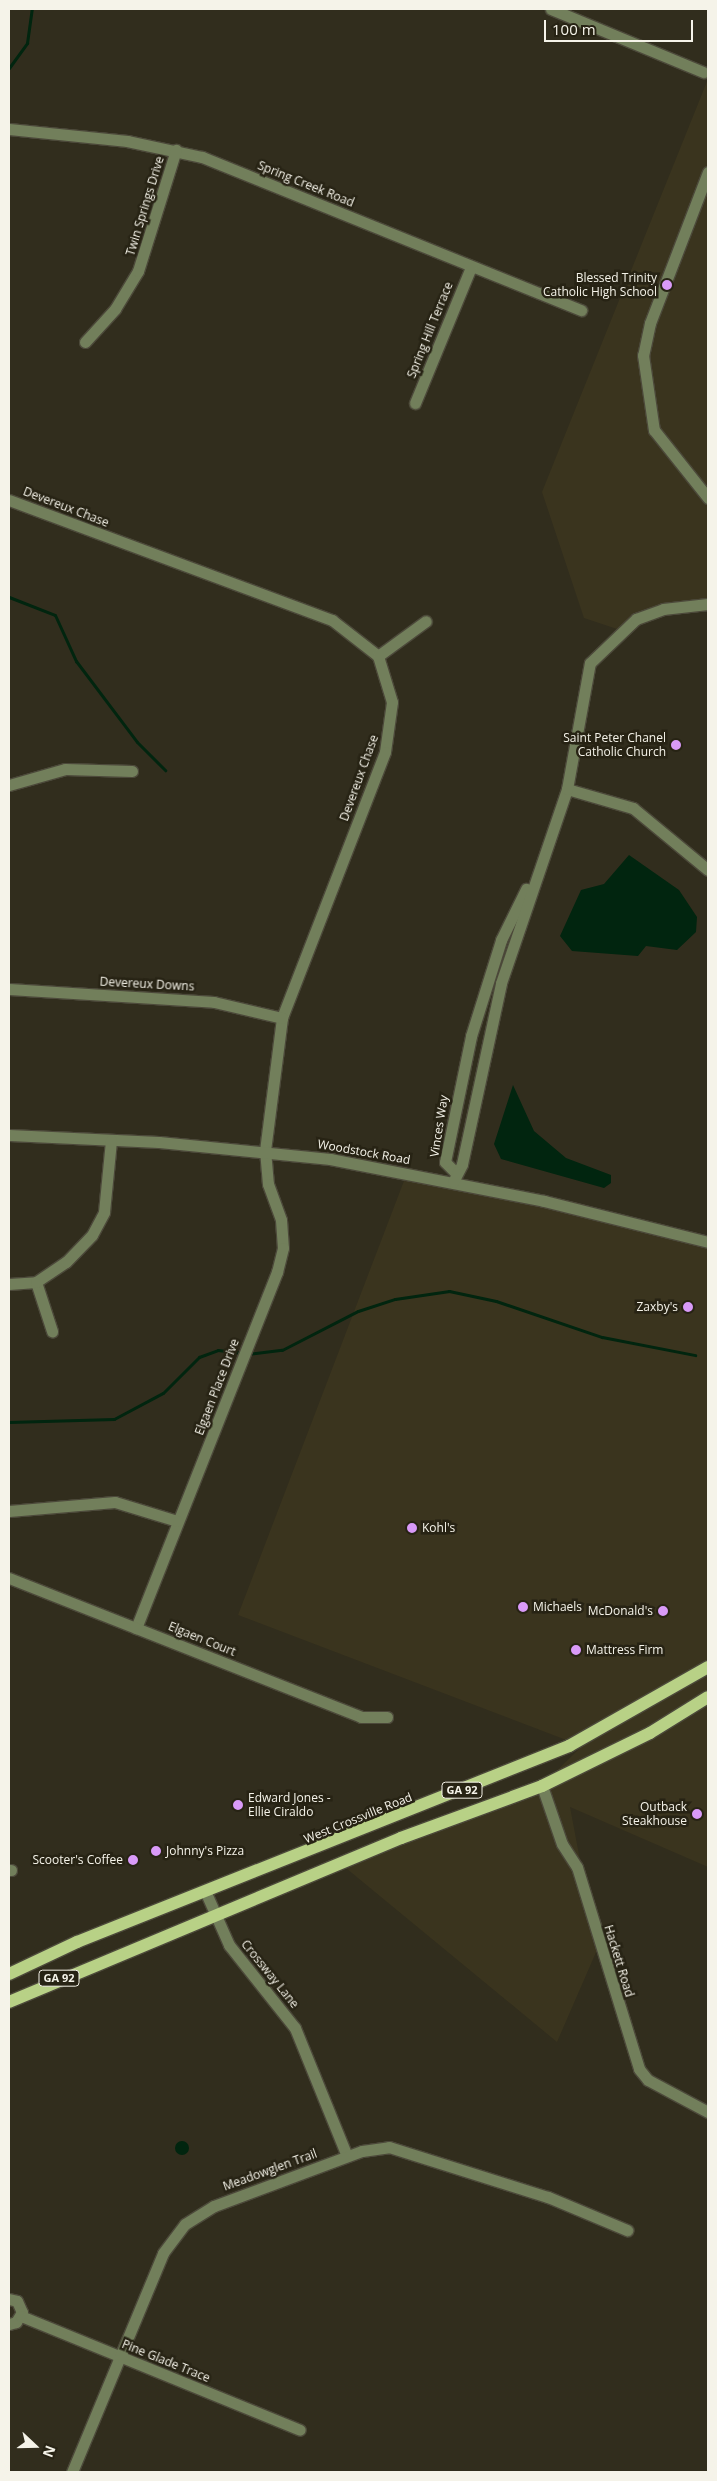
<!DOCTYPE html>
<html>
<head>
<meta charset="utf-8">
<style>
	body { margin:0 }
	#map { position:relative; width:717px; height:2481px; overflow:hidden; background:#312d1d; font-family:"Open Sans",sans-serif }
	div>[style] { position:absolute }
	[style*='--x'] { left:calc(var(--x)*1px); top:calc(var(--y)*1px); width:calc(var(--w)*1px); rotate:calc(var(--a)*1deg) }
	.built>* { inset:0; background:#3a341e }
	.water>* { inset:0; background:#01250f }
	.round { border-radius:50% }
	.stream>* { height:3px; margin:-1.5px; padding:0 1.5px; transform-origin:1.5px; border-radius:1.5px; background:#01250f }
	.roads { filter:drop-shadow(1px 0 #4c493a) drop-shadow(-1px 0 #4c493a) drop-shadow(0 1px #4c493a) drop-shadow(0 -1px #4c493a) }
	.minor>* { height:11px; margin:-5.5px; padding:0 5.5px; transform-origin:5.5px; border-radius:5.5px; background:#727f5b }
	.major>* { height:12px; margin:-6px; padding:0 6px; transform-origin:6px; border-radius:6px; background:#b8d186 }
	.dots>* { width:14px; height:14px; translate:-50% -50%; box-sizing:border-box; border:2px solid #272314; border-radius:50% }
	span { translate:-50% -50%; white-space:nowrap; text-align:center; line-height:1.15; -webkit-text-stroke:5px #272314; paint-order:stroke }
	.shield-label span { padding:1px 4px; background:#272314; border:1px solid; border-radius:4px; -webkit-text-stroke-width:0 }
	.shield-label { font-size:11px; color:#f5f3e9; font-weight:700 }
	.street-label { font-size:12px; color:#f5f3e9 }
	.poi-label { font-size:12px; color:#f5f3e9 }
	.right { translate:-100% -50%; text-align:right }
	.left { translate:0 -50%; text-align:left }
	.frame { position:absolute; inset:0; border:10px solid #f5f3e9; pointer-events:none }
	.north { position:absolute; left:10px; top:2421px; width:50px; height:50px; -webkit-text-stroke:4px #272314; paint-order:stroke; rotate:111deg; font-size:14px; font-weight:700; line-height:20px; text-align:center; color:#f5f3e9 }
	.north::after { content:''; display:block; margin:auto; width:18px; height:22px; background:#f5f3e9; clip-path:polygon(50% 0,100% 100%,50% 72%,0 100%) }
	.scale { position:absolute; left:544px; top:20px; width:149px; height:22px; box-sizing:border-box; border:2px solid #f5f3e9; border-top:0; padding-left:6px; font-size:15px; line-height:18px; white-space:nowrap; color:#f5f3e9; -webkit-text-stroke:4px #272314; paint-order:stroke }
</style>
</head>
<body>
<div id="map">
	<div class="built">
		<i style="clip-path:polygon(708px 79px,708px 604px,645px 615px,620px 630px,584px 618px,542px 492px)"></i>
		<i style="clip-path:polygon(407px 1173px,544px 1199px,708px 1249px,708px 1867px,570px 1807px,597px 1950px,557px 2042px,341px 1864px,535px 1792px,582px 1746px,238px 1615px)"></i>
	</div>
	<div class="water">
		<i style="clip-path:polygon(629px 855px,679px 890px,697px 917px,696px 932px,677px 950px,646px 946px,638px 956px,572px 951px,560px 936px,581px 890px,604px 884px)"></i>
		<i style="clip-path:polygon(513px 1085px,534px 1131px,566px 1158px,611px 1175px,611px 1183px,604px 1188px,501px 1159px,494px 1144px)"></i>
		<i class="round" style="left:175px;top:2141px;width:14px;height:14px"></i>
	</div>
	<div class="stream">
		<i style="--x:9;--y:68;--w:31;--a:-54"></i>
		<i style="--x:27;--y:43;--w:34;--a:-82"></i>
		<i style="--x:9;--y:597;--w:49;--a:21.4"></i>
		<i style="--x:55;--y:615;--w:51;--a:65.5"></i>
		<i style="--x:76;--y:661;--w:101;--a:53"></i>
		<i style="--x:137;--y:742;--w:40;--a:45"></i>
		<i style="--x:247;--y:1354;--w:35;--a:-7"></i>
		<i style="--x:282;--y:1350;--w:85;--a:-27.2"></i>
		<i style="--x:358;--y:1311;--w:39;--a:-18"></i>
		<i style="--x:395;--y:1299;--w:55;--a:-8.4"></i>
		<i style="--x:449;--y:1291;--w:48;--a:12"></i>
		<i style="--x:496;--y:1301;--w:112;--a:18.8"></i>
		<i style="--x:602;--y:1337;--w:95;--a:11"></i>
		<i style="--x:9;--y:1422;--w:105;--a:-1.6"></i>
		<i style="--x:114;--y:1419;--w:55;--a:-28"></i>
		<i style="--x:163;--y:1393;--w:51;--a:-45"></i>
		<i style="--x:199;--y:1357;--w:20;--a:-20"></i>
		<i style="--x:218;--y:1350;--w:23;--a:7"></i>
	</div>
	<div class="roads">
		<div class="minor">
			<i style="--x:551;--y:9;--w:165;--a:22.5"></i>
			<i style="--x:9;--y:129;--w:119;--a:5.8"></i>
			<i style="--x:127;--y:141;--w:77;--a:12"></i>
			<i style="--x:202;--y:157;--w:409;--a:22"></i>
			<i style="--x:708;--y:172;--w:162;--a:111"></i>
			<i style="--x:650;--y:323;--w:33;--a:102"></i>
			<i style="--x:643;--y:355;--w:76;--a:81.7"></i>
			<i style="--x:654;--y:430;--w:87;--a:51.5"></i>
			<i style="--x:85;--y:342;--w:45;--a:-47.7"></i>
			<i style="--x:115;--y:309;--w:44;--a:-58.8"></i>
			<i style="--x:138;--y:271;--w:127;--a:-72.6"></i>
			<i style="--x:415;--y:403;--w:147;--a:-67.6"></i>
			<i style="--x:9;--y:500;--w:345;--a:20.4"></i>
			<i style="--x:332;--y:620;--w:58;--a:38"></i>
			<i style="--x:378;--y:656;--w:48;--a:73.1"></i>
			<i style="--x:392;--y:702;--w:50;--a:98"></i>
			<i style="--x:385;--y:752;--w:285;--a:111.2"></i>
			<i style="--x:282;--y:1018;--w:133;--a:97.3"></i>
			<i style="--x:265;--y:1150;--w:34;--a:85"></i>
			<i style="--x:268;--y:1184;--w:38;--a:70"></i>
			<i style="--x:281;--y:1220;--w:28;--a:86"></i>
			<i style="--x:283;--y:1248;--w:25;--a:104"></i>
			<i style="--x:277;--y:1272;--w:383;--a:111.6"></i>
			<i style="--x:378;--y:656;--w:59;--a:-36.1"></i>
			<i style="--x:9;--y:785;--w:58;--a:-15.9"></i>
			<i style="--x:65;--y:769;--w:67;--a:1.7"></i>
			<i style="--x:567;--y:789;--w:69;--a:16.1"></i>
			<i style="--x:633;--y:808;--w:97;--a:39.6"></i>
			<i style="--x:9;--y:989;--w:205;--a:3.6"></i>
			<i style="--x:214;--y:1002;--w:70;--a:13.2"></i>
			<i style="--x:9;--y:1135;--w:150;--a:2.7"></i>
			<i style="--x:159;--y:1142;--w:172;--a:5.7"></i>
			<i style="--x:330;--y:1159;--w:218;--a:11.1"></i>
			<i style="--x:544;--y:1201;--w:169;--a:14"></i>
			<i style="--x:455;--y:1172;--w:14;--a:-135"></i>
			<i style="--x:445;--y:1162;--w:129;--a:-78.3"></i>
			<i style="--x:471;--y:1036;--w:101;--a:-72.6"></i>
			<i style="--x:501;--y:940;--w:57;--a:-63.9"></i>
			<i style="--x:453;--y:1182;--w:20;--a:-63"></i>
			<i style="--x:462;--y:1164;--w:185;--a:-77.8"></i>
			<i style="--x:501;--y:983;--w:205;--a:-71.2"></i>
			<i style="--x:567;--y:789;--w:128;--a:-79.7"></i>
			<i style="--x:590;--y:663;--w:64;--a:-43.7"></i>
			<i style="--x:636;--y:619;--w:29;--a:-20"></i>
			<i style="--x:663;--y:609;--w:45;--a:-6.3"></i>
			<i style="--x:36;--y:1282;--w:52;--a:71.9"></i>
			<i style="--x:9;--y:1284;--w:27;--a:-4"></i>
			<i style="--x:36;--y:1282;--w:36;--a:-34"></i>
			<i style="--x:66;--y:1262;--w:37;--a:-46"></i>
			<i style="--x:92;--y:1235;--w:26;--a:-62"></i>
			<i style="--x:104;--y:1212;--w:72;--a:-84.4"></i>
			<i style="--x:9;--y:1511;--w:106;--a:-4.9"></i>
			<i style="--x:115;--y:1502;--w:65;--a:17"></i>
			<i style="--x:9;--y:1578;--w:378;--a:21.5"></i>
			<i style="--x:361;--y:1717;--w:26;--a:0"></i>
			<i style="--x:542;--y:1786;--w:61;--a:71"></i>
			<i style="--x:562;--y:1844;--w:27;--a:57"></i>
			<i style="--x:577;--y:1867;--w:211;--a:72.9"></i>
			<i style="--x:639;--y:2069;--w:14;--a:51"></i>
			<i style="--x:648;--y:2080;--w:68;--a:28.1"></i>
			<i style="--x:9;--y:1870;--w:2;--a:0"></i>
			<i style="--x:206;--y:1893;--w:57;--a:66.1"></i>
			<i style="--x:229;--y:1945;--w:106;--a:51.5"></i>
			<i style="--x:295;--y:2028;--w:138;--a:67.9"></i>
			<i style="--x:9;--y:2299;--w:8;--a:14"></i>
			<i style="--x:17;--y:2301;--w:12;--a:66"></i>
			<i style="--x:22;--y:2312;--w:12;--a:121"></i>
			<i style="--x:16;--y:2322;--w:7;--a:164"></i>
			<i style="--x:21;--y:2316;--w:301;--a:22.2"></i>
			<i style="--x:72;--y:2472;--w:237;--a:-67.4"></i>
			<i style="--x:163;--y:2253;--w:36;--a:-53"></i>
			<i style="--x:185;--y:2224;--w:34;--a:-32"></i>
			<i style="--x:214;--y:2206;--w:158;--a:-20.4"></i>
			<i style="--x:362;--y:2151;--w:27;--a:-8"></i>
			<i style="--x:389;--y:2147;--w:167;--a:17.5"></i>
			<i style="--x:548;--y:2197;--w:86;--a:22.7"></i>
		</div>
		<div class="major">
			<i style="--x:9;--y:1974;--w:75;--a:-25.2"></i>
			<i style="--x:77;--y:1942;--w:530;--a:-21.72"></i>
			<i style="--x:569;--y:1746;--w:160;--a:-29.6"></i>
			<i style="--x:9;--y:2002;--w:425;--a:-22.7"></i>
			<i style="--x:401;--y:1838;--w:150;--a:-20.2"></i>
			<i style="--x:542;--y:1786;--w:120;--a:-26.1"></i>
			<i style="--x:650;--y:1733;--w:68;--a:-31.8"></i>
		</div>
	</div>
	<div class="dots">
		<i style="left:667px;top:285px;background:#d99af8"></i>
		<i style="left:676px;top:745px;background:#d99af8"></i>
		<i style="left:688px;top:1307px;background:#d99af8"></i>
		<i style="left:412px;top:1528px;background:#d99af8"></i>
		<i style="left:523px;top:1607px;background:#d99af8"></i>
		<i style="left:663px;top:1611px;background:#d99af8"></i>
		<i style="left:576px;top:1650px;background:#d99af8"></i>
		<i style="left:238px;top:1805px;background:#d99af8"></i>
		<i style="left:697px;top:1814px;background:#d99af8"></i>
		<i style="left:156px;top:1851px;background:#d99af8"></i>
		<i style="left:133px;top:1860px;background:#d99af8"></i>
	</div>
	<div class="shield-label">
		<span style="left:462px;top:1790px">GA 92</span>
		<span style="left:59px;top:1978px">GA 92</span>
	</div>
	<div class="street-label">
		<span style="left:306px;top:184px;rotate:22deg">Spring Creek Road</span>
		<span style="left:145px;top:206px;rotate:-73deg">Twin Springs Drive</span>
		<span style="left:430px;top:330px;rotate:-68deg">Spring Hill Terrace</span>
		<span style="left:66px;top:507px;rotate:21deg">Devereux Chase</span>
		<span style="left:359px;top:778px;rotate:-70deg">Devereux Chase</span>
		<span style="left:147px;top:984px;rotate:3deg">Devereux Downs</span>
		<span style="left:439px;top:1126px;rotate:-81deg">Vinces Way</span>
		<span style="left:364px;top:1152px;rotate:10deg">Woodstock Road</span>
		<span style="left:217px;top:1387px;rotate:-69deg">Elgaen Place Drive</span>
		<span style="left:202px;top:1639px;rotate:22deg">Elgaen Court</span>
		<span style="left:358px;top:1818px;rotate:-22deg">West Crossville Road</span>
		<span style="left:619px;top:1961px;rotate:73deg">Hackett Road</span>
		<span style="left:270px;top:1974px;rotate:51deg">Crossway Lane</span>
		<span style="left:270px;top:2170px;rotate:-20deg">Meadowglen Trail</span>
		<span style="left:166px;top:2361px;rotate:22deg">Pine Glade Trace</span>
	</div>
	<div class="poi-label">
		<span class="right" style="left:657px;top:285px">Blessed Trinity<br>Catholic High School</span>
		<span class="right" style="left:666px;top:745px">Saint Peter Chanel<br>Catholic Church</span>
		<span class="right" style="left:678px;top:1307px">Zaxby's</span>
		<span class="left" style="left:422px;top:1528px">Kohl's</span>
		<span class="left" style="left:533px;top:1607px">Michaels</span>
		<span class="right" style="left:653px;top:1611px">McDonald's</span>
		<span class="left" style="left:586px;top:1650px">Mattress Firm</span>
		<span class="left" style="left:248px;top:1805px">Edward Jones -<br>Ellie Ciraldo</span>
		<span class="right" style="left:687px;top:1814px">Outback<br>Steakhouse</span>
		<span class="left" style="left:166px;top:1851px">Johnny's Pizza</span>
		<span class="right" style="left:123px;top:1860px">Scooter's Coffee</span>
	</div>
	<div class="frame"></div>
	<div class="north">N</div>
	<div class="scale">100 m</div>
</div>
</body>
</html>
